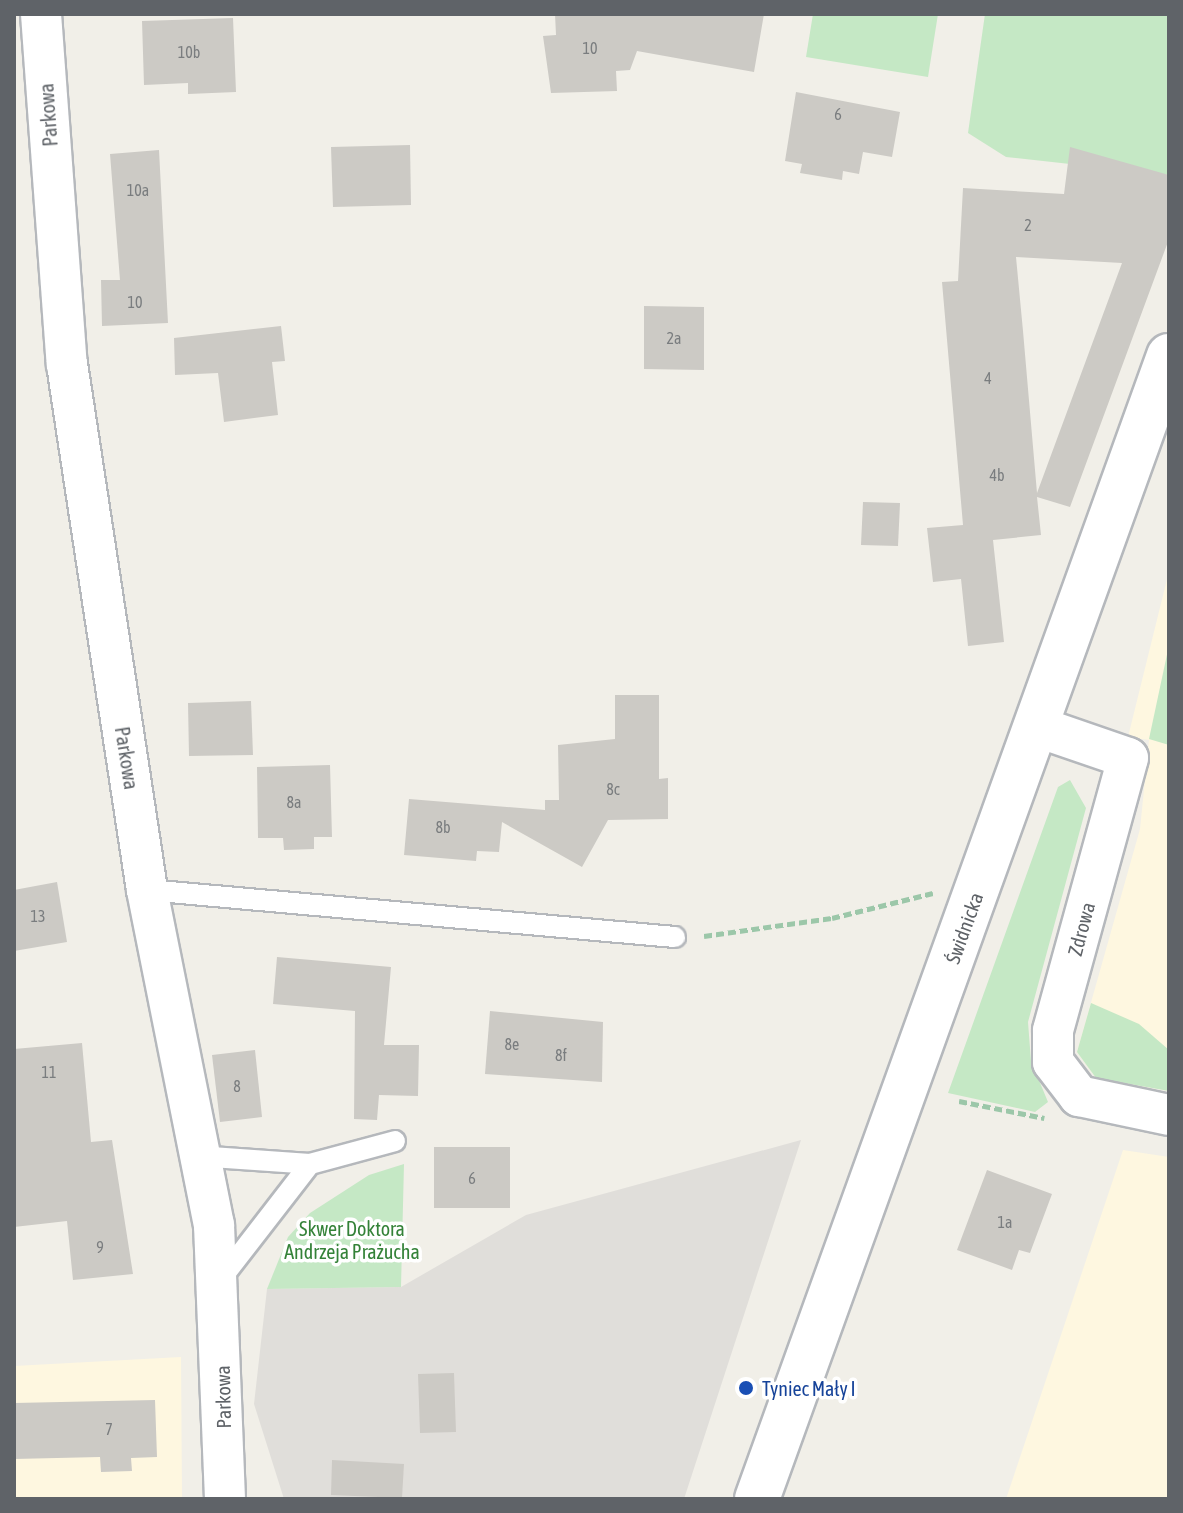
<!DOCTYPE html>
<html>
<head>
<meta charset="utf-8">
<style>
	body { margin:0 }
	#map { position:relative; width:1183px; height:1513px; overflow:hidden; background:#f1efe8; font-family:"Asap Condensed",sans-serif }
	div>[style] { position:absolute }
	[style*='--x'] { left:calc(var(--x)*1px); top:calc(var(--y)*1px); width:calc(var(--w)*1px); rotate:calc(var(--a)*1deg) }
	.commercial>* { inset:0; background:#fef7e0 }
	.industrial>* { inset:0; background:#e0deda }
	.green>* { inset:0; background:#c5e8c5 }
	.building>* { inset:0; background:#cccac5 }
	.path>* { height:5px; margin-top:-2.5px; transform-origin:0; background:repeating-linear-gradient(90deg,#9cc7a9 0 8px,transparent 0 12px) }
	.roads { filter:drop-shadow(2px 0 #b5b8bc) drop-shadow(-2px 0 #b5b8bc) drop-shadow(0 2px #b5b8bc) drop-shadow(0 -2px #b5b8bc) }
	.lane>* { height:20px; margin:-10px; padding:0 10px; transform-origin:10px; border-radius:10px; background:#fff }
	.street>* { height:40px; margin:-20px; padding:0 20px; transform-origin:20px; border-radius:20px; background:#fff }
	.secondary>* { height:44px; margin:-22px; padding:0 22px; transform-origin:22px; border-radius:22px; background:#fff }
	.dots>* { width:22px; height:22px; translate:-50% -50%; box-sizing:border-box; border:4px solid #fff; border-radius:50% }
	span { translate:-50% -50%; white-space:nowrap; text-align:center; line-height:1.15; -webkit-text-stroke:7px #fff; paint-order:stroke }
	.number-label { font-size:16px; color:#7a7d7f }
	.number-label span { -webkit-text-stroke-width:0 }
	.street-label { font-size:20px; color:#5f6368 }
	.park-label { font-size:20px; color:#348238 }
	.transit-label { font-size:20px; color:#164399 }
	.left { translate:0 -50%; text-align:left }
	.frame { position:absolute; inset:0; border:16px solid #5f6368; pointer-events:none }
</style>
</head>
<body>
<div id="map">
	<div class="commercial">
		<i style="clip-path:polygon(1169px 571px,1169px 1091px,1096px 1078px,1077px 1052px,1140px 829px,1149px 740px,1128px 737px)"></i>
		<i style="clip-path:polygon(1123px 1150px,1169px 1157px,1169px 1499px,1006px 1499px)"></i>
		<i style="clip-path:polygon(181px 1357px,182px 1499px,14px 1499px,14px 1366px)"></i>
	</div>
	<div class="industrial">
		<i style="clip-path:polygon(801px 1140px,684px 1499px,284px 1499px,254px 1404px,267px 1289px,401px 1287px,526px 1215px)"></i>
	</div>
	<div class="green">
		<i style="clip-path:polygon(813px 14px,938px 14px,928px 77px,806px 57px)"></i>
		<i style="clip-path:polygon(985px 14px,1169px 14px,1169px 175px,1006px 157px,968px 133px)"></i>
		<i style="clip-path:polygon(1169px 645px,1169px 745px,1149px 739px)"></i>
		<i style="clip-path:polygon(1070px 780px,1086px 808px,1028px 1022px,1031px 1061px,1048px 1102px,1035px 1112px,948px 1093px,1058px 787px)"></i>
		<i style="clip-path:polygon(1091px 1003px,1139px 1024px,1169px 1050px,1169px 1091px,1096px 1078px,1077px 1052px)"></i>
		<i style="clip-path:polygon(404px 1164px,401px 1287px,267px 1289px,288px 1237px,310px 1213px,369px 1175px)"></i>
	</div>
	<div class="building">
		<i style="clip-path:polygon(555px 14px,764px 14px,754px 72px,637px 51px,630px 70px,616px 71px,617px 91px,551px 93px,543px 36px,556px 35px)"></i>
		<i style="clip-path:polygon(233px 18px,236px 92px,188px 94px,188px 83px,144px 85px,142px 21px)"></i>
		<i style="clip-path:polygon(796px 92px,900px 112px,892px 157px,863px 152px,859px 174px,843px 171px,842px 180px,800px 173px,802px 164px,785px 161px)"></i>
		<i style="clip-path:polygon(410px 145px,411px 205px,333px 207px,331px 147px)"></i>
		<i style="clip-path:polygon(evenodd,1070px 147px,1169px 175px,1169px 239px,1070px 507px,1037px 497px,1041px 535px,993px 540px,1004px 642px,968px 646px,961px 579px,933px 582px,927px 528px,963px 525px,942px 282px,958px 281px,963px 188px,1064px 194px,1070px 147px,1016px 257px,1122px 263px,1037px 493px,1023px 331px,1016px 257px)"></i>
		<i style="clip-path:polygon(159px 150px,168px 323px,102px 326px,101px 280px,120px 280px,110px 154px)"></i>
		<i style="clip-path:polygon(644px 306px,704px 307px,704px 370px,644px 369px)"></i>
		<i style="clip-path:polygon(281px 326px,285px 361px,272px 362px,278px 415px,224px 422px,218px 373px,175px 375px,174px 338px)"></i>
		<i style="clip-path:polygon(863px 502px,900px 503px,898px 546px,861px 545px)"></i>
		<i style="clip-path:polygon(615px 695px,659px 695px,659px 779px,668px 778px,668px 819px,608px 820px,582px 867px,502px 822px,499px 852px,477px 851px,476px 861px,404px 855px,409px 799px,545px 810px,545px 800px,559px 800px,558px 745px,615px 739px)"></i>
		<i style="clip-path:polygon(251px 701px,253px 755px,189px 756px,188px 703px)"></i>
		<i style="clip-path:polygon(330px 765px,332px 837px,314px 837px,314px 849px,284px 850px,283px 838px,258px 838px,257px 767px)"></i>
		<i style="clip-path:polygon(57px 882px,67px 942px,14px 951px,14px 890px)"></i>
		<i style="clip-path:polygon(277px 957px,391px 967px,384px 1045px,419px 1045px,418px 1096px,379px 1095px,377px 1120px,354px 1119px,355px 1011px,273px 1004px)"></i>
		<i style="clip-path:polygon(490px 1011px,603px 1022px,602px 1082px,485px 1074px)"></i>
		<i style="clip-path:polygon(82px 1043px,91px 1142px,112px 1140px,133px 1274px,73px 1280px,67px 1221px,14px 1227px,14px 1049px)"></i>
		<i style="clip-path:polygon(255px 1050px,262px 1117px,220px 1122px,212px 1055px)"></i>
		<i style="clip-path:polygon(434px 1147px,510px 1147px,510px 1208px,434px 1208px)"></i>
		<i style="clip-path:polygon(987px 1170px,1052px 1194px,1030px 1253px,1019px 1250px,1012px 1270px,957px 1250px)"></i>
		<i style="clip-path:polygon(454px 1373px,456px 1432px,420px 1433px,418px 1374px)"></i>
		<i style="clip-path:polygon(155px 1400px,157px 1457px,131px 1458px,132px 1471px,101px 1472px,100px 1457px,14px 1459px,14px 1403px)"></i>
		<i style="clip-path:polygon(332px 1460px,404px 1464px,402px 1498px,331px 1495px)"></i>
	</div>
	<div class="path">
		<i style="--x:704;--y:936;--w:129;--a:-8"></i>
		<i style="--x:832;--y:918;--w:104;--a:-13.9"></i>
		<i style="--x:959;--y:1101;--w:87;--a:11.3"></i>
	</div>
	<div class="roads">
		<div class="lane">
			<i style="--x:147;--y:890;--w:530;--a:5.09"></i>
			<i style="--x:197;--y:1156;--w:113;--a:4"></i>
			<i style="--x:310;--y:1164;--w:88;--a:-15.1"></i>
			<i style="--x:221;--y:1279;--w:145;--a:-52.3"></i>
		</div>
		<div class="street">
			<i style="--x:41;--y:14;--w:351;--a:85.8"></i>
			<i style="--x:67;--y:364;--w:532;--a:81.35"></i>
			<i style="--x:147;--y:890;--w:342;--a:78.7"></i>
			<i style="--x:214;--y:1225;--w:274;--a:87.7"></i>
			<i style="--x:1038;--y:727;--w:95;--a:19"></i>
			<i style="--x:1128;--y:758;--w:283;--a:105.4"></i>
			<i style="--x:1053;--y:1031;--w:31;--a:90"></i>
			<i style="--x:1053;--y:1062;--w:43;--a:52.6"></i>
			<i style="--x:1079;--y:1096;--w:92;--a:11.9"></i>
		</div>
		<div class="secondary">
			<i style="--x:757;--y:1499;--w:1215;--a:-70.18"></i>
		</div>
	</div>
	<div class="dots">
		<i style="left:746px;top:1388px;background:#1a4fb4"></i>
	</div>
	<div class="number-label">
		<span style="left:590px;top:48px">10</span>
		<span style="left:189px;top:52px">10b</span>
		<span style="left:838px;top:114px">6</span>
		<span style="left:138px;top:190px">10a</span>
		<span style="left:1028px;top:225px">2</span>
		<span style="left:135px;top:302px">10</span>
		<span style="left:674px;top:338px">2a</span>
		<span style="left:988px;top:378px">4</span>
		<span style="left:997px;top:475px">4b</span>
		<span style="left:613px;top:789px">8c</span>
		<span style="left:294px;top:802px">8a</span>
		<span style="left:443px;top:827px">8b</span>
		<span style="left:38px;top:916px">13</span>
		<span style="left:512px;top:1044px">8e</span>
		<span style="left:561px;top:1055px">8f</span>
		<span style="left:49px;top:1072px">11</span>
		<span style="left:237px;top:1086px">8</span>
		<span style="left:472px;top:1178px">6</span>
		<span style="left:1005px;top:1222px">1a</span>
		<span style="left:100px;top:1247px">9</span>
		<span style="left:109px;top:1429px">7</span>
	</div>
	<div class="street-label">
		<span style="left:48px;top:115px;rotate:-94deg">Parkowa</span>
		<span style="left:127px;top:758px;rotate:81deg">Parkowa</span>
		<span style="left:964px;top:928px;rotate:-70deg">Świdnicka</span>
		<span style="left:1081px;top:929px;rotate:-75deg">Zdrowa</span>
		<span style="left:223px;top:1397px;rotate:-91deg">Parkowa</span>
	</div>
	<div class="park-label">
		<span style="left:352px;top:1240px">Skwer Doktora<br>Andrzeja Prażucha</span>
	</div>
	<div class="transit-label">
		<span class="left" style="left:762px;top:1388px">Tyniec Mały I</span>
	</div>
	<div class="frame"></div>
</div>
</body>
</html>
